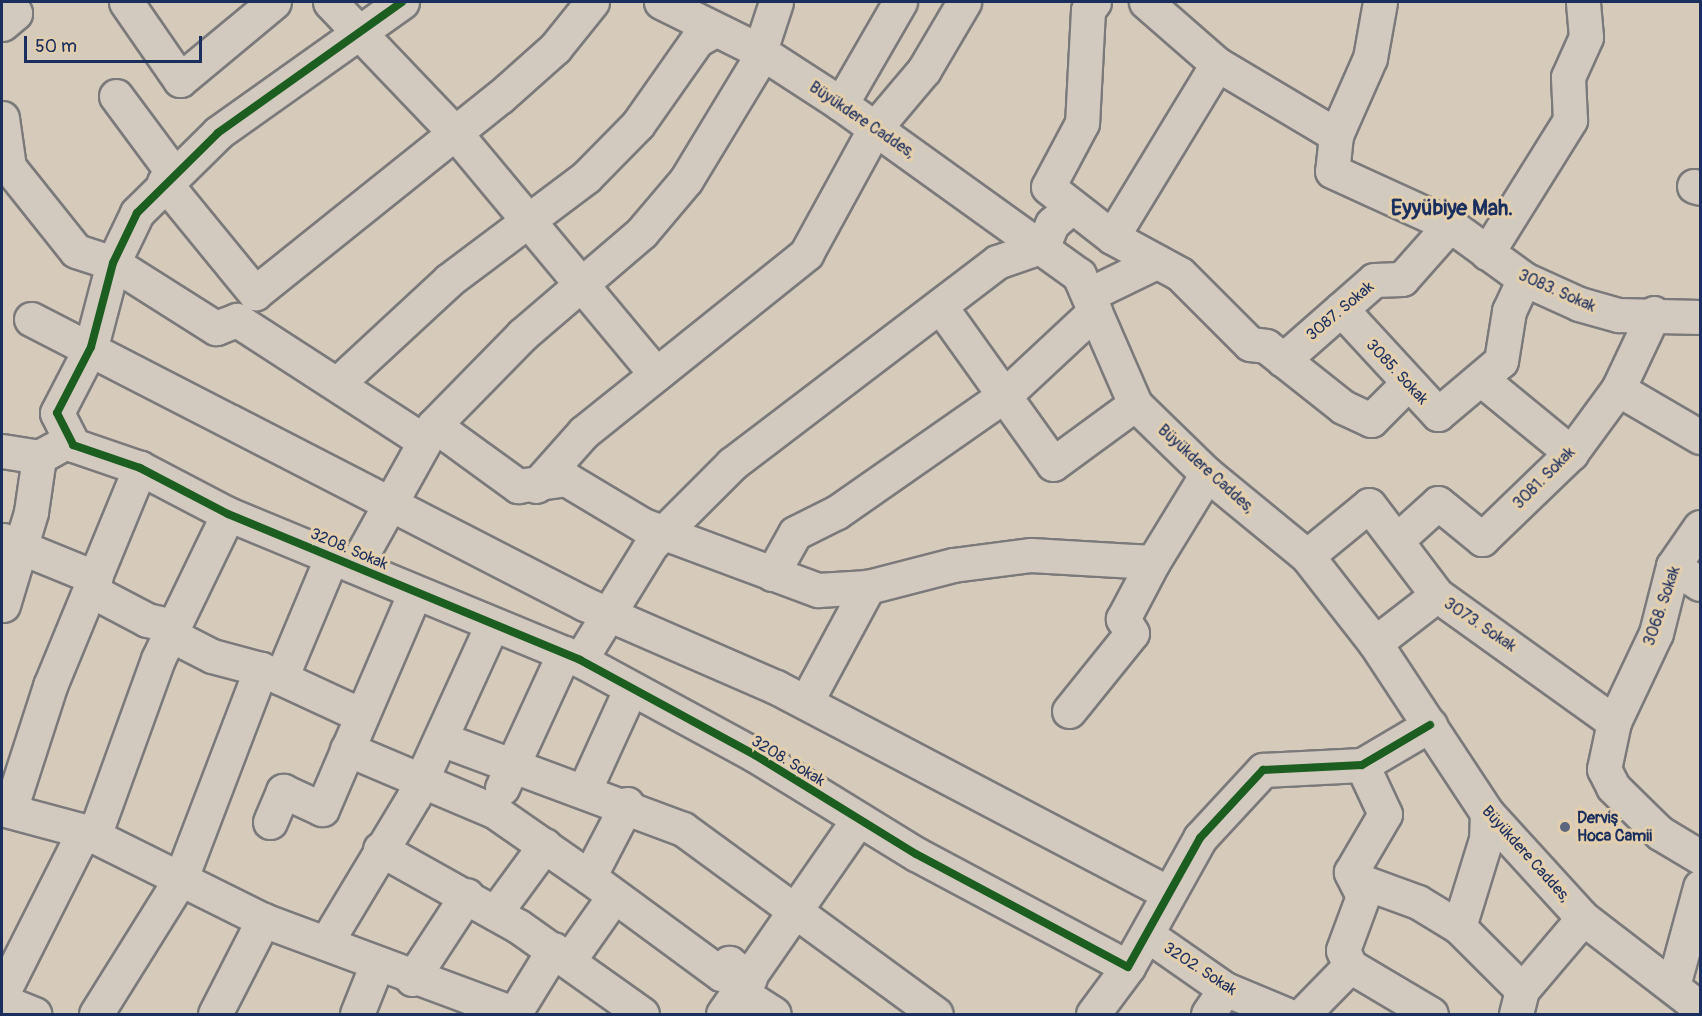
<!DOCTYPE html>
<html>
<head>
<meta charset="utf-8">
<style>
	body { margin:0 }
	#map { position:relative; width:1702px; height:1016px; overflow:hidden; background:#d6cbba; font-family:Pangolin,sans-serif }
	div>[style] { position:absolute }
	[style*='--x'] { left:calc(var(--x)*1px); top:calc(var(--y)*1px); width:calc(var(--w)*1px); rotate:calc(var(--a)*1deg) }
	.roads { filter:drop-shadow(2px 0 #7b7a7b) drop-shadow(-2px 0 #7b7a7b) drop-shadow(0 2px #7b7a7b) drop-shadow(0 -2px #7b7a7b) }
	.minor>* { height:33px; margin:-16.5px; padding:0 16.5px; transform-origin:16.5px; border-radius:16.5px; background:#d2cabe }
	.cycleway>* { height:8px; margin:-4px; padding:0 4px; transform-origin:4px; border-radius:4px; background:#1b5e20 }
	.dots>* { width:16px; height:16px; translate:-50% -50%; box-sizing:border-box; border:3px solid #e3cead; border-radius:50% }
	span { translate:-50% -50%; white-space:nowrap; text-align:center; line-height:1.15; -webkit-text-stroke:6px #e3cead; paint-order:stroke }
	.street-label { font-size:16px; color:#1b2f5e }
	.poi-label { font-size:16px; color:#1b2f5e; font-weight:700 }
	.left { translate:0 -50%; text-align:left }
	.district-label { font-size:22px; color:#1b2f5e; font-weight:700 }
	.frame { position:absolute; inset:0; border:3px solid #1b2f5e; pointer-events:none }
	.scale { position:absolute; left:24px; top:36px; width:178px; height:27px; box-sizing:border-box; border:3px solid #1b2f5e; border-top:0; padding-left:8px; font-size:18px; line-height:21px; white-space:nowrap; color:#1b2f5e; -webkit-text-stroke:4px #e3cead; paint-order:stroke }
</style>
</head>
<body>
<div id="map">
	<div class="roads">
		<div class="minor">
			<i style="--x:126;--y:2;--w:95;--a:55.3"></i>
			<i style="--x:180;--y:80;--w:122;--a:-39.7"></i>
			<i style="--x:330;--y:2;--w:182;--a:46.3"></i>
			<i style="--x:456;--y:134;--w:311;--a:50.2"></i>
			<i style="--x:402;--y:2;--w:226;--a:144.6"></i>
			<i style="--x:218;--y:133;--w:114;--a:135.4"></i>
			<i style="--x:137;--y:213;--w:55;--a:115.6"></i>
			<i style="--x:113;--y:263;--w:87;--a:104.7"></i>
			<i style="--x:91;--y:347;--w:74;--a:117.3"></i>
			<i style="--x:57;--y:413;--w:36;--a:63"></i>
			<i style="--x:73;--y:445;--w:71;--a:18.9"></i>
			<i style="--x:140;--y:468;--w:99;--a:27.6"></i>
			<i style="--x:228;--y:514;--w:381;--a:22.5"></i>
			<i style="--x:580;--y:660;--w:199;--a:28.5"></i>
			<i style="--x:755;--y:755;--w:189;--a:31.6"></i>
			<i style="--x:916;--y:854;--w:240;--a:28.1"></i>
			<i style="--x:1128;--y:967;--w:148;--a:-60.8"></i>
			<i style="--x:1200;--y:838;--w:93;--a:-47.2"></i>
			<i style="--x:1263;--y:770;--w:99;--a:-2.9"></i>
			<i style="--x:1362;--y:765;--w:79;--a:-30.5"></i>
			<i style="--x:661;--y:2;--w:108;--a:26.3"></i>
			<i style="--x:758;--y:50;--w:99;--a:33"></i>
			<i style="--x:841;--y:104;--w:293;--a:35.7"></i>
			<i style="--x:1079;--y:275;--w:141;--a:66.5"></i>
			<i style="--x:1135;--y:404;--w:100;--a:44.2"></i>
			<i style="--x:1207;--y:474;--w:129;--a:39.4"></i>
			<i style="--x:1307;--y:556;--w:110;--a:52"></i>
			<i style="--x:1375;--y:643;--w:204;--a:56.6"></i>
			<i style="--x:1487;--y:813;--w:142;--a:47.6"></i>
			<i style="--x:1583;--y:918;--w:148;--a:37.6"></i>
			<i style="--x:1094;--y:2;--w:10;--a:127"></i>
			<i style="--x:1088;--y:10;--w:113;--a:93"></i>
			<i style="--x:1082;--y:123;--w:72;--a:118"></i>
			<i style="--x:1048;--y:187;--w:81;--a:38"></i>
			<i style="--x:1112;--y:237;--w:77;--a:28.6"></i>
			<i style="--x:1180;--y:274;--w:99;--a:45"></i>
			<i style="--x:1250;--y:344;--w:16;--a:7"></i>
			<i style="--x:1266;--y:346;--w:98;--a:38.4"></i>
			<i style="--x:1343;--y:407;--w:31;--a:25"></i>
			<i style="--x:1371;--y:420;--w:49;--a:-45"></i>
			<i style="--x:1146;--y:2;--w:94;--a:41.1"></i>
			<i style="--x:1217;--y:64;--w:139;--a:30.8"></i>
			<i style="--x:1380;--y:2;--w:57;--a:100.1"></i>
			<i style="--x:1370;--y:58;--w:84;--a:113.8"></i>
			<i style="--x:1336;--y:135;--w:36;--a:96"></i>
			<i style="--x:1332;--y:171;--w:130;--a:24.6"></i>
			<i style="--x:1450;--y:225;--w:92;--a:36.1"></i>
			<i style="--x:1524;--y:279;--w:60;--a:24.4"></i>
			<i style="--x:1579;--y:304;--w:41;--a:15.8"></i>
			<i style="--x:1618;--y:315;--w:82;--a:1.4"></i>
			<i style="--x:2;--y:24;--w:17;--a:-40"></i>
			<i style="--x:15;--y:13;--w:12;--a:-114"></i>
			<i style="--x:116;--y:96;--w:97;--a:53.4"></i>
			<i style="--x:841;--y:104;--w:118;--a:-60"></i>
			<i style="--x:2;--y:118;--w:49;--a:81.9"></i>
			<i style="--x:9;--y:167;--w:107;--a:51.4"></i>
			<i style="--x:76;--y:251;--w:39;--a:18"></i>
			<i style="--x:113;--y:263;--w:122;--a:32.3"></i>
			<i style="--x:216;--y:328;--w:22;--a:-21"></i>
			<i style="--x:237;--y:320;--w:223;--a:32.9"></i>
			<i style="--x:164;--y:182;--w:144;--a:50.7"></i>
			<i style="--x:255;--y:293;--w:314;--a:-38.7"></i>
			<i style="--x:500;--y:97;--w:74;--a:-41.7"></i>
			<i style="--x:555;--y:48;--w:59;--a:-51.2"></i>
			<i style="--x:1694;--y:186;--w:6;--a:18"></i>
			<i style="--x:1112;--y:237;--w:202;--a:-58.7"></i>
			<i style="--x:1487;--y:253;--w:157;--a:-58"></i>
			<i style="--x:1570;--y:120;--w:43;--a:-92.7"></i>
			<i style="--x:1568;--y:77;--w:44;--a:-65.8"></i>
			<i style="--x:1586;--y:37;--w:35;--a:-95"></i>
			<i style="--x:1088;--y:295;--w:76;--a:-25.9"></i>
			<i style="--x:940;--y:306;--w:194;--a:54.4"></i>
			<i style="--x:1053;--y:464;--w:102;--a:-36.2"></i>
			<i style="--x:1341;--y:309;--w:143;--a:47.3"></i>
			<i style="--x:1438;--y:414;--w:82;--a:-40.1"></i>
			<i style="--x:1501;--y:361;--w:51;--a:-80.9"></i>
			<i style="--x:1509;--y:311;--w:35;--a:-65"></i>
			<i style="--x:31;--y:319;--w:623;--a:27.22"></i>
			<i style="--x:585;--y:604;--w:208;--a:23.5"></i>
			<i style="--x:776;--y:687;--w:443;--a:27.7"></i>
			<i style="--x:1283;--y:360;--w:121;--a:-41.3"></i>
			<i style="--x:1374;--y:280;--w:28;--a:-2"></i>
			<i style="--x:1402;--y:279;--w:72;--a:-48.4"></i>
			<i style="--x:1481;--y:379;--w:117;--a:39.4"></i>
			<i style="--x:339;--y:382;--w:150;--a:-42.8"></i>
			<i style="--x:449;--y:280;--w:171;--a:-36.9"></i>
			<i style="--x:586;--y:177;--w:74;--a:-45.5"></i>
			<i style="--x:638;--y:124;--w:103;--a:-54.9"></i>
			<i style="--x:697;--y:40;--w:21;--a:-29"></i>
			<i style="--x:1618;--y:389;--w:95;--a:30.3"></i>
			<i style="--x:434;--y:425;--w:104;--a:36"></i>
			<i style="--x:518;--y:486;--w:49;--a:-8.3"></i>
			<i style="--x:566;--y:479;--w:90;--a:30.9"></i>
			<i style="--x:643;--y:525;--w:187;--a:20.4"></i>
			<i style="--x:818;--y:590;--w:50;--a:-3.4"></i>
			<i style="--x:868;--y:587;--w:88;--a:-14.5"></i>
			<i style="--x:953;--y:565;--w:79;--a:-7.3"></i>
			<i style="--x:1031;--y:555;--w:122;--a:3.3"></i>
			<i style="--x:1153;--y:562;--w:103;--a:-58.5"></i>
			<i style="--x:2;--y:451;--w:37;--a:9"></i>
			<i style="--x:39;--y:457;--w:21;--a:-29"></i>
			<i style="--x:536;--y:486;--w:72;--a:-48.4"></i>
			<i style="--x:584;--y:432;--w:285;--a:-38.7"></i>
			<i style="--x:806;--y:254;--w:144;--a:-61.3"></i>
			<i style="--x:875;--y:128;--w:76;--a:-49.8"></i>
			<i style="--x:924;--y:70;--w:79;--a:-59.5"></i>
			<i style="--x:1700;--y:527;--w:47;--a:124.7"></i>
			<i style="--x:1673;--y:566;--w:69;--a:104.2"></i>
			<i style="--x:1656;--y:633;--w:98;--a:115.3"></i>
			<i style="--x:1614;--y:722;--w:48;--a:102"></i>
			<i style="--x:1604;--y:769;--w:20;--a:63"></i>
			<i style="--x:1613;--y:787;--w:66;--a:44.4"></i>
			<i style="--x:1660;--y:833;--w:47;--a:31"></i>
			<i style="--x:3;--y:540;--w:100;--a:22.2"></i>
			<i style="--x:1397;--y:540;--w:55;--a:-42.1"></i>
			<i style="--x:1438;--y:503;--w:57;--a:39.3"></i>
			<i style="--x:1482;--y:539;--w:124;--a:-44"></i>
			<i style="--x:1571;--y:453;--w:79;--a:-53.7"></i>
			<i style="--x:1618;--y:389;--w:84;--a:-64.7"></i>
			<i style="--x:1307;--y:556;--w:80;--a:-39.4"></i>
			<i style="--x:1369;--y:505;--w:113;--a:52.9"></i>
			<i style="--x:1437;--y:595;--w:218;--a:35.7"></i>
			<i style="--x:356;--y:565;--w:160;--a:-60.9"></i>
			<i style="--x:434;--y:425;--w:126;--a:-45.6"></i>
			<i style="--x:522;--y:335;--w:158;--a:-40.6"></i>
			<i style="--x:642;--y:232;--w:68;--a:-49.8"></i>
			<i style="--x:686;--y:180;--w:133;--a:-58.8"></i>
			<i style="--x:755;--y:66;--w:67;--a:-71.8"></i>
			<i style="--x:1673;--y:566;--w:32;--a:34"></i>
			<i style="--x:772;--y:574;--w:47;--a:-60.7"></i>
			<i style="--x:795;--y:533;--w:47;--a:-26.6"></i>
			<i style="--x:837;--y:512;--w:205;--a:-34.9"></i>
			<i style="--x:1005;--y:395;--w:123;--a:-43"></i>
			<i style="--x:92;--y:591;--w:62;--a:27.8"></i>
			<i style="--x:147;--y:620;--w:26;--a:13"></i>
			<i style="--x:3;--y:605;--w:97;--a:-73.2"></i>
			<i style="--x:31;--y:512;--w:56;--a:-81.7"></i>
			<i style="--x:169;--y:634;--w:48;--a:27.1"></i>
			<i style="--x:212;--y:656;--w:51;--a:14.9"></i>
			<i style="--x:1375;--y:643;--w:78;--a:-37.7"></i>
			<i style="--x:580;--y:660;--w:135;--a:-58.3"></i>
			<i style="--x:651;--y:545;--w:115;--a:-45"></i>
			<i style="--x:732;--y:464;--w:333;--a:-37.3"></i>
			<i style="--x:997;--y:262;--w:49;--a:-19.2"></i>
			<i style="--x:1043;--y:246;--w:24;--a:-68"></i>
			<i style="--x:1052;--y:224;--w:24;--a:-42"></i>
			<i style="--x:281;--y:678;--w:88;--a:24.8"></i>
			<i style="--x:806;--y:702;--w:131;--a:-61.7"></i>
			<i style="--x:1069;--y:711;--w:100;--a:-51.1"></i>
			<i style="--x:1132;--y:633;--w:17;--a:-123"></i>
			<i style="--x:1123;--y:619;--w:64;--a:-62.2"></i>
			<i style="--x:441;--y:739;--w:258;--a:20.4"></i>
			<i style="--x:683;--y:829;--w:313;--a:36.2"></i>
			<i style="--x:347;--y:749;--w:160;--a:22.9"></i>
			<i style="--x:494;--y:811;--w:116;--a:34.8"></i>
			<i style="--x:502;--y:788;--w:149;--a:-65.3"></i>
			<i style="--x:584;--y:791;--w:113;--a:-65.5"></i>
			<i style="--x:627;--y:804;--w:82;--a:117.5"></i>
			<i style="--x:589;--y:877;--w:164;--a:36.3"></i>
			<i style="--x:721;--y:974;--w:14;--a:-54"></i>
			<i style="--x:729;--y:963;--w:26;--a:37"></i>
			<i style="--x:2;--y:809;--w:85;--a:15"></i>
			<i style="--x:84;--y:831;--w:200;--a:26.4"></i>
			<i style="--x:263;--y:920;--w:270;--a:20.4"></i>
			<i style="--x:10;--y:810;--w:130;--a:-72.1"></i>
			<i style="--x:50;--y:686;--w:236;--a:-67.6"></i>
			<i style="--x:1487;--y:813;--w:26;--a:92"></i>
			<i style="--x:1486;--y:839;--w:92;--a:107.1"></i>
			<i style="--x:1459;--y:927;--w:89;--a:45"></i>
			<i style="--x:270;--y:822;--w:34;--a:-67"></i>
			<i style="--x:283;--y:791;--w:43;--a:24.8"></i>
			<i style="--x:322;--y:809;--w:236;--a:-66.8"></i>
			<i style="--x:94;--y:836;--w:188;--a:-70.1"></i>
			<i style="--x:158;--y:659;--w:161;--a:-64.2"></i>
			<i style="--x:380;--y:849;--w:158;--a:29.2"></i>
			<i style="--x:518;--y:926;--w:152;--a:35.4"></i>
			<i style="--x:1355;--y:879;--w:67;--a:20.1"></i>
			<i style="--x:1418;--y:902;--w:48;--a:31.4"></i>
			<i style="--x:495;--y:913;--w:84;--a:-53.7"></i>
			<i style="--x:1149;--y:936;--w:93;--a:34.9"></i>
			<i style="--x:1225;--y:989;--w:65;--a:22.6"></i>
			<i style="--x:327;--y:941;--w:169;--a:-59"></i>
			<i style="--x:414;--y:796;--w:186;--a:-65.5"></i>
			<i style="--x:569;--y:960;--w:78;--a:-54.9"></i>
			<i style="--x:1350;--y:966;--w:94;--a:30.7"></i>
			<i style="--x:412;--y:979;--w:100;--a:-56.8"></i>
			<i style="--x:1673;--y:986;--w:103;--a:-74.7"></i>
			<i style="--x:740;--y:992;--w:40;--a:32.9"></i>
			<i style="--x:2;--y:994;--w:182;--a:-63.3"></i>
			<i style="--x:2;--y:1001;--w:35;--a:22"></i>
			<i style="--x:96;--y:1014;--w:160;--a:-58"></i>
			<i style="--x:181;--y:878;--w:224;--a:-69.1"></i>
			<i style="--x:261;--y:669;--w:22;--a:24"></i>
			<i style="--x:281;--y:678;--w:132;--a:-67.3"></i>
			<i style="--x:215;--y:1014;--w:106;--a:-62.9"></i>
			<i style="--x:357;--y:1014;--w:54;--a:-68.2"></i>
			<i style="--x:514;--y:1014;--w:76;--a:-58.4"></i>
			<i style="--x:723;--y:1014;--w:236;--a:-55.2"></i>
			<i style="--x:1093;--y:1014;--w:59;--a:-53.3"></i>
			<i style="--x:1208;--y:1014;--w:30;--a:-56"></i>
			<i style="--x:1303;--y:1014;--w:67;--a:-45.6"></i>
			<i style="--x:1350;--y:966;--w:17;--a:-114"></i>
			<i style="--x:1343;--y:950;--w:58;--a:-69.7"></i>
			<i style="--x:1363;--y:896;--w:27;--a:-117"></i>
			<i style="--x:1351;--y:872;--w:67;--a:-59.6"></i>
			<i style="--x:1385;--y:814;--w:54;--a:-115.1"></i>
			<i style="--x:1516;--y:1014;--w:25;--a:-76"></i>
			<i style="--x:1522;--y:990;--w:94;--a:-49.7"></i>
		</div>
	</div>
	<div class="cycleway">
		<i style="--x:402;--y:2;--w:226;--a:144.6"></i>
		<i style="--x:218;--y:133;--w:114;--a:135.4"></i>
		<i style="--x:137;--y:213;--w:55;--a:115.6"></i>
		<i style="--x:113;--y:263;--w:87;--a:104.7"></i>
		<i style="--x:91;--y:347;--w:74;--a:117.3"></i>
		<i style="--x:57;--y:413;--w:36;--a:63"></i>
		<i style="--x:73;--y:445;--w:71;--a:18.9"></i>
		<i style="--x:140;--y:468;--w:99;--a:27.6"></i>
		<i style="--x:228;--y:514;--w:381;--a:22.5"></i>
		<i style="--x:580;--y:660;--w:199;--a:28.5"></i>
		<i style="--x:755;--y:755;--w:189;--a:31.6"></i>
		<i style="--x:916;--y:854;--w:240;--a:28.1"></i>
		<i style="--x:1128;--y:967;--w:148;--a:-60.8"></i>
		<i style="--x:1200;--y:838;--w:93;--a:-47.2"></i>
		<i style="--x:1263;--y:770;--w:99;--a:-2.9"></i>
		<i style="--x:1362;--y:765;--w:79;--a:-30.5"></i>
	</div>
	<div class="dots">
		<i style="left:1565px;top:827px;background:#5c667e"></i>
	</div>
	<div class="street-label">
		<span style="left:862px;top:120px;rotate:34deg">Büyükdere Caddes,</span>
		<span style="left:1557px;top:291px;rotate:24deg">3083. Sokak</span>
		<span style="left:1340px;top:311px;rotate:-40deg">3087. Sokak</span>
		<span style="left:1397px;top:372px;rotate:47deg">3085. Sokak</span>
		<span style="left:1206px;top:469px;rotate:42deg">Büyükdere Caddes,</span>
		<span style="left:1544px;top:478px;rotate:-45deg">3081. Sokak</span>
		<span style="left:349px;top:549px;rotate:23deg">3208. Sokak</span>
		<span style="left:1662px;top:606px;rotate:-71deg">3068. Sokak</span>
		<span style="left:1480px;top:625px;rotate:34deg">3073. Sokak</span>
		<span style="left:788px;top:761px;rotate:31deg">3208. Sokak</span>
		<span style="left:1526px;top:854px;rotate:48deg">Büyükdere Caddes,</span>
		<span style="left:1200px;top:969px;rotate:33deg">3202. Sokak</span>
	</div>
	<div class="poi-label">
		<span class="left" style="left:1577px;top:827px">Derviş<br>Hoca Camii</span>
	</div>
	<div class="district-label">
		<span style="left:1452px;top:209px">Eyyübiye Mah.</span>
	</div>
	<div class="frame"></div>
	<div class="scale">50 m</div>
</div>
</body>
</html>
